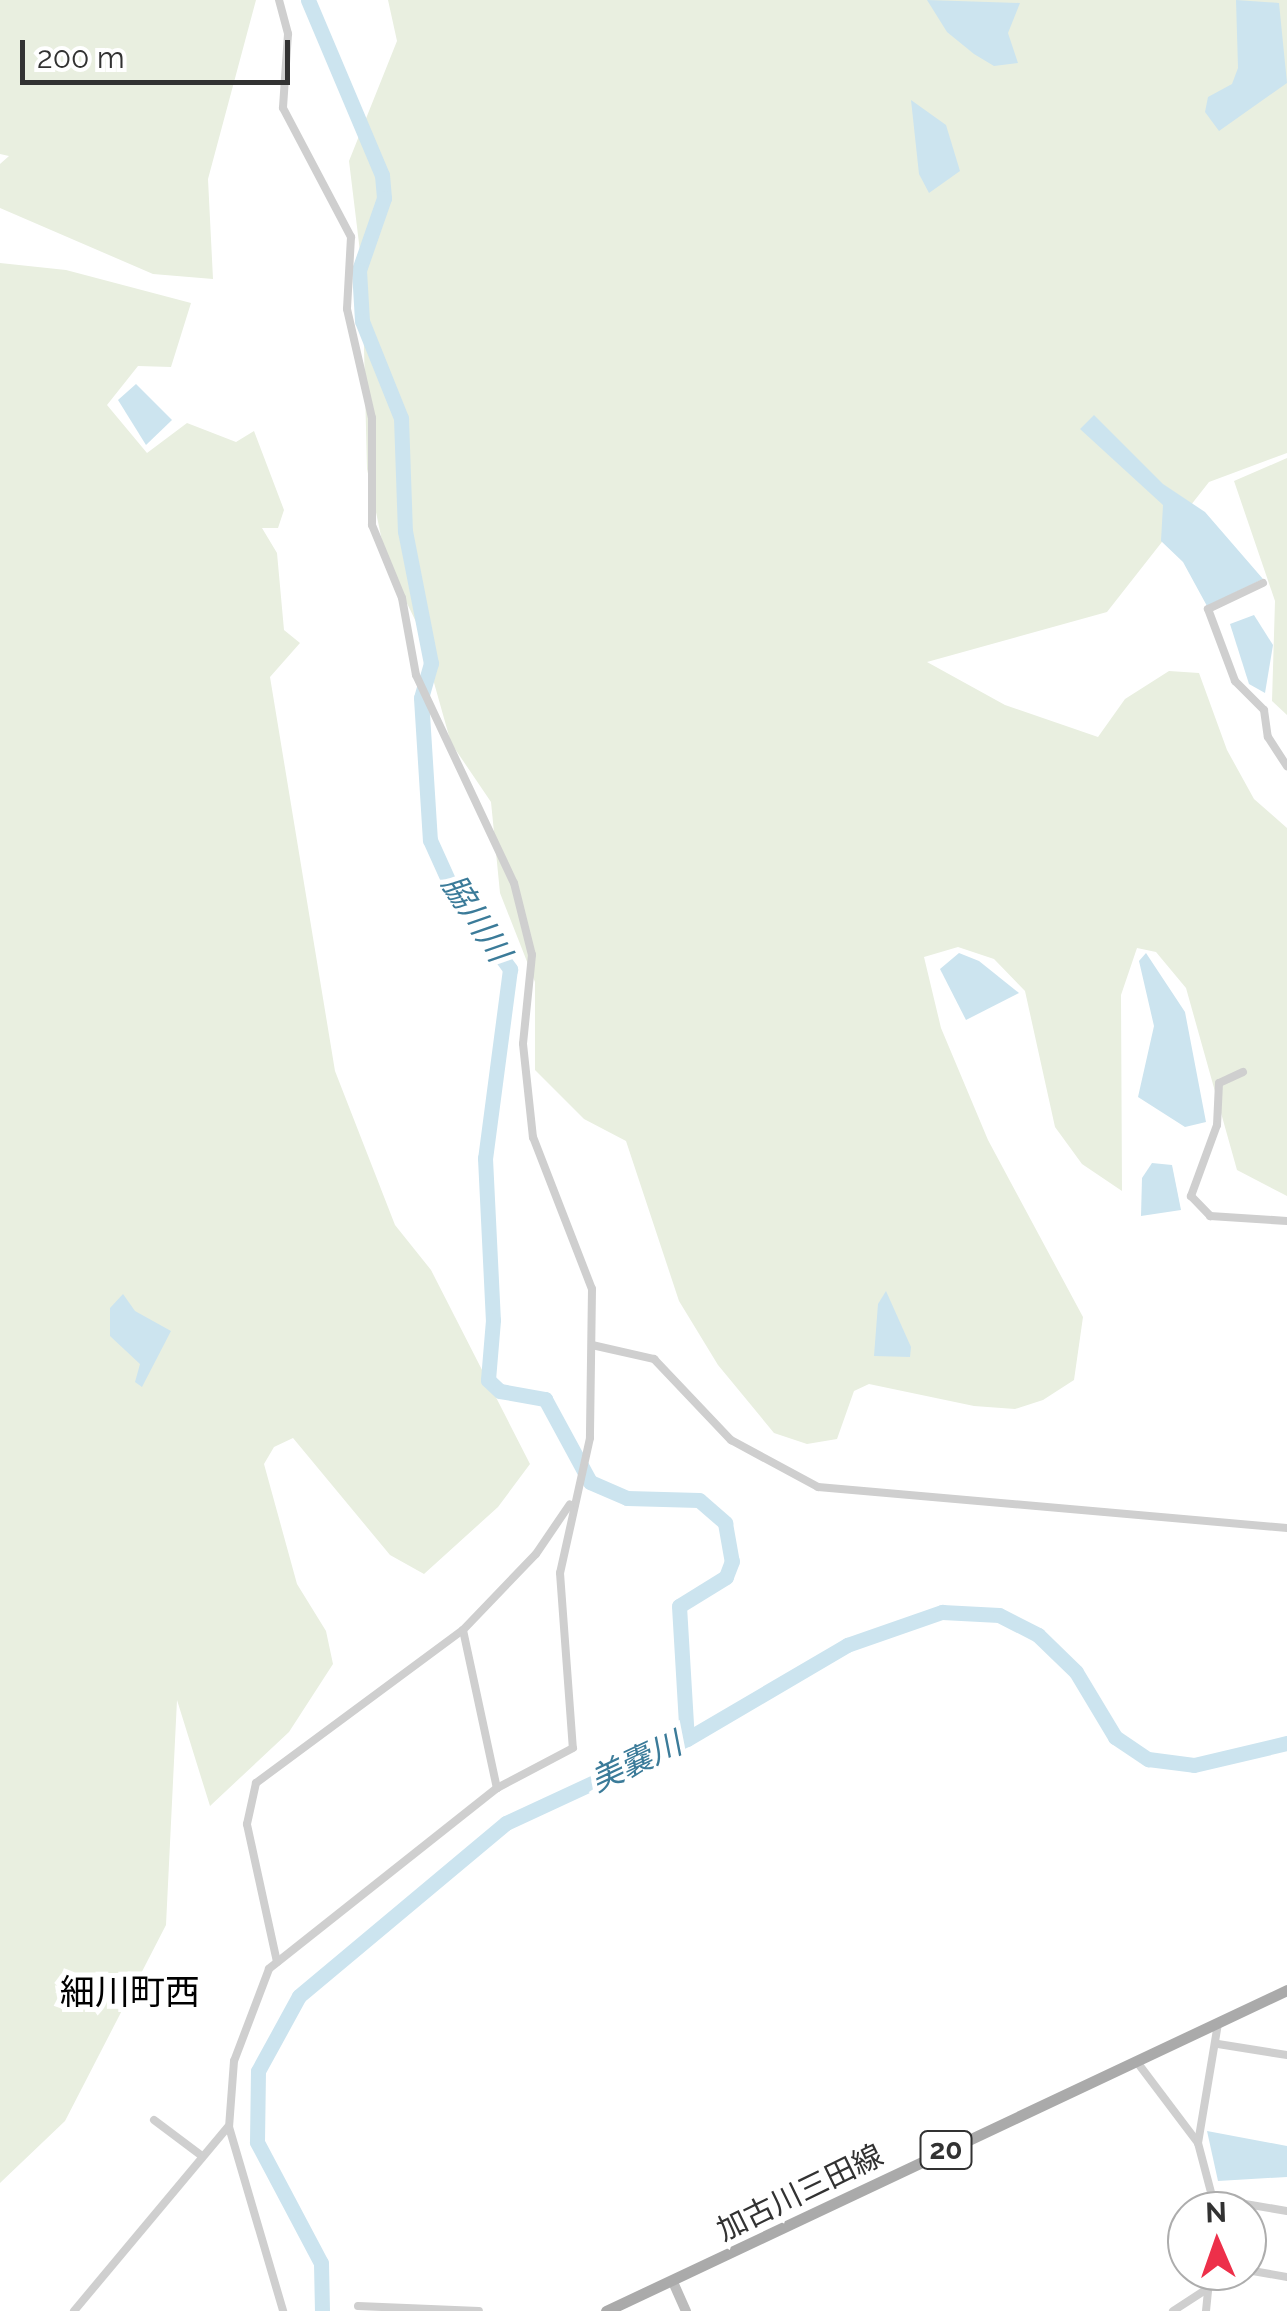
<!DOCTYPE html>
<html>
<head>
<meta charset="utf-8">
<style>
	body { margin:0 }
	#map { position:relative; width:1287px; height:2311px; overflow:hidden; background:#fff; font-family:Raleway,"Noto Sans JP",sans-serif }
	div>[style] { position:absolute }
	[style*='--x'] { left:calc(var(--x)*1px); top:calc(var(--y)*1px); width:calc(var(--w)*1px); rotate:calc(var(--a)*1deg) }
	.green>* { inset:0; background:#e9efe0 }
	.water>* { inset:0; background:#cce4ef }
	.river>* { height:15px; margin:-7.5px; padding:0 7.5px; transform-origin:7.5px; border-radius:7.5px; background:#cce4ef }
	.minor>* { height:8px; margin:-4px; padding:0 4px; transform-origin:4px; border-radius:4px; background:#cfcfcf }
	.secondary>* { height:10px; margin:-5px; padding:0 5px; transform-origin:5px; border-radius:5px; background:#bcbcbc }
	.primary>* { height:11px; margin:-5.5px; padding:0 5.5px; transform-origin:5.5px; border-radius:5.5px; background:#aaa }
	span { translate:-50% -50%; white-space:nowrap; text-align:center; line-height:1.15; -webkit-text-stroke:10px #fff; paint-order:stroke }
	.shield-label span { padding:2px 8px; background:#fff; border:2px solid; border-radius:8px; -webkit-text-stroke-width:0 }
	.shield-label { font-size:28px; color:#323232; font-weight:700 }
	.street-label { font-size:30px; color:#323232 }
	.water-label { font-size:32px; color:#3b7b99; font-style:italic }
	.quarter-label { font-size:35px; color:#000 }
	.north { position:absolute; left:1167px; top:2191px; width:100px; height:100px; box-sizing:border-box; background:#fff; border:2px solid #adadad; border-radius:50%; rotate:358deg; font-size:28px; font-weight:700; line-height:40px; text-align:center; color:#323232 }
	.north::after { content:''; display:block; margin:auto; width:35px; height:45px; background:#ed304a; clip-path:polygon(50% 0,100% 100%,50% 72%,0 100%) }
	.scale { position:absolute; left:20px; top:40px; width:270px; height:45px; box-sizing:border-box; border:5px solid #323232; border-top:0; padding-left:12px; font-size:30px; line-height:35px; white-space:nowrap; color:#323232; -webkit-text-stroke:8px #fff; paint-order:stroke }
</style>
</head>
<body>
<div id="map">
	<div class="green">
		<i style="clip-path:polygon(0 0,256px 0,208px 179px,213px 279px,153px 274px,0 208px,0 164px,9px 156px,0 154px)"></i>
		<i style="clip-path:polygon(388px 0,1287px 0,1287px 453px,1209px 482px,1107px 612px,927px 662px,1005px 705px,1098px 737px,1125px 699px,1169px 671px,1199px 673px,1227px 750px,1254px 799px,1287px 828px,1287px 1196px,1237px 1170px,1186px 988px,1156px 952px,1137px 948px,1121px 995px,1122px 1191px,1082px 1164px,1055px 1127px,1025px 991px,994px 959px,958px 947px,924px 957px,941px 1028px,988px 1140px,1083px 1317px,1074px 1380px,1043px 1400px,1015px 1409px,974px 1406px,869px 1384px,854px 1391px,837px 1439px,807px 1444px,774px 1433px,718px 1365px,679px 1301px,626px 1141px,584px 1119px,535px 1070px,535px 982px,500px 893px,491px 802px,451px 743px,418px 626px,386px 560px,367px 469px,362px 268px,349px 161px,397px 41px)"></i>
		<i style="clip-path:polygon(0 263px,66px 270px,191px 303px,171px 367px,138px 366px,107px 405px,147px 453px,187px 423px,236px 442px,254px 431px,284px 510px,278px 528px,262px 528px,277px 553px,284px 630px,300px 643px,270px 677px,335px 1071px,395px 1225px,431px 1270px,530px 1464px,498px 1507px,424px 1574px,390px 1555px,293px 1438px,274px 1447px,264px 1464px,297px 1584px,326px 1631px,333px 1664px,289px 1732px,210px 1806px,177px 1700px,166px 1925px,65px 2121px,0 2183px)"></i>
		<i style="clip-path:polygon(1287px 458px,1287px 715px,1272px 701px,1275px 601px,1234px 481px)"></i>
	</div>
	<div class="water">
		<i style="clip-path:polygon(927px 0,1020px 3px,1008px 33px,1018px 63px,994px 66px,974px 54px,947px 32px)"></i>
		<i style="clip-path:polygon(1236px 0,1279px 3px,1287px 83px,1219px 131px,1205px 112px,1208px 97px,1232px 84px,1238px 68px)"></i>
		<i style="clip-path:polygon(911px 100px,946px 125px,960px 171px,929px 193px,919px 174px)"></i>
		<i style="clip-path:polygon(136px 384px,172px 420px,146px 445px,118px 400px)"></i>
		<i style="clip-path:polygon(1094px 415px,1163px 484px,1205px 512px,1263px 579px,1207px 606px,1183px 562px,1161px 541px,1163px 505px,1080px 429px)"></i>
		<i style="clip-path:polygon(1254px 615px,1273px 645px,1265px 693px,1249px 684px,1230px 624px)"></i>
		<i style="clip-path:polygon(959px 953px,979px 961px,1019px 993px,966px 1020px,940px 969px)"></i>
		<i style="clip-path:polygon(1146px 953px,1185px 1012px,1206px 1122px,1185px 1127px,1138px 1097px,1154px 1026px,1139px 961px)"></i>
		<i style="clip-path:polygon(1152px 1163px,1172px 1165px,1181px 1210px,1141px 1216px,1142px 1178px)"></i>
		<i style="clip-path:polygon(886px 1291px,911px 1347px,910px 1357px,874px 1356px,878px 1304px)"></i>
		<i style="clip-path:polygon(123px 1294px,135px 1311px,171px 1331px,142px 1387px,135px 1382px,140px 1364px,110px 1336px,110px 1308px)"></i>
		<i style="clip-path:polygon(1207px 2131px,1287px 2146px,1287px 2177px,1218px 2181px)"></i>
	</div>
	<div class="river">
		<i style="--x:308;--y:0;--w:190;--a:67.1"></i>
		<i style="--x:382;--y:175;--w:23;--a:85"></i>
		<i style="--x:384;--y:198;--w:76;--a:109.1"></i>
		<i style="--x:359;--y:270;--w:51;--a:86.6"></i>
		<i style="--x:362;--y:321;--w:105;--a:68.1"></i>
		<i style="--x:401;--y:418;--w:113;--a:88"></i>
		<i style="--x:405;--y:531;--w:135;--a:78.9"></i>
		<i style="--x:431;--y:663;--w:36;--a:106"></i>
		<i style="--x:421;--y:698;--w:142;--a:86.4"></i>
		<i style="--x:430;--y:840;--w:56;--a:65.7"></i>
		<i style="--x:453;--y:891;--w:97;--a:53.8"></i>
		<i style="--x:510;--y:969;--w:191;--a:97.5"></i>
		<i style="--x:485;--y:1158;--w:162;--a:87.2"></i>
		<i style="--x:493;--y:1320;--w:60;--a:94.8"></i>
		<i style="--x:488;--y:1380;--w:16;--a:43"></i>
		<i style="--x:500;--y:1391;--w:46;--a:10.1"></i>
		<i style="--x:545;--y:1399;--w:94;--a:61.5"></i>
		<i style="--x:590;--y:1482;--w:40;--a:23.4"></i>
		<i style="--x:627;--y:1498;--w:72;--a:1.6"></i>
		<i style="--x:699;--y:1500;--w:35;--a:41"></i>
		<i style="--x:725;--y:1523;--w:39;--a:80"></i>
		<i style="--x:732;--y:1561;--w:17;--a:111"></i>
		<i style="--x:726;--y:1577;--w:55;--a:148.3"></i>
		<i style="--x:679;--y:1606;--w:133;--a:86.6"></i>
		<i style="--x:322;--y:2311;--w:48;--a:-91.2"></i>
		<i style="--x:321;--y:2263;--w:137;--a:-117.9"></i>
		<i style="--x:257;--y:2142;--w:71;--a:-89.2"></i>
		<i style="--x:258;--y:2071;--w:85;--a:-61.3"></i>
		<i style="--x:299;--y:1996;--w:270;--a:-39.9"></i>
		<i style="--x:506;--y:1823;--w:200;--a:-24.9"></i>
		<i style="--x:687;--y:1739;--w:186;--a:-30.4"></i>
		<i style="--x:847;--y:1645;--w:101;--a:-19.2"></i>
		<i style="--x:942;--y:1612;--w:57;--a:3"></i>
		<i style="--x:999;--y:1615;--w:44;--a:27.1"></i>
		<i style="--x:1038;--y:1635;--w:53;--a:44.2"></i>
		<i style="--x:1076;--y:1672;--w:76;--a:59"></i>
		<i style="--x:1115;--y:1737;--w:40;--a:34"></i>
		<i style="--x:1148;--y:1759;--w:46;--a:7.4"></i>
		<i style="--x:1194;--y:1765;--w:96;--a:-13.3"></i>
	</div>
	<div class="minor">
		<i style="--x:279;--y:0;--w:35;--a:75"></i>
		<i style="--x:288;--y:34;--w:74;--a:93.9"></i>
		<i style="--x:283;--y:108;--w:146;--a:62.2"></i>
		<i style="--x:351;--y:237;--w:72;--a:93.2"></i>
		<i style="--x:347;--y:309;--w:112;--a:77.1"></i>
		<i style="--x:372;--y:418;--w:107;--a:90"></i>
		<i style="--x:372;--y:525;--w:79;--a:67.7"></i>
		<i style="--x:402;--y:598;--w:78;--a:79.7"></i>
		<i style="--x:416;--y:675;--w:230;--a:64.8"></i>
		<i style="--x:514;--y:883;--w:74;--a:76"></i>
		<i style="--x:532;--y:955;--w:89;--a:95.8"></i>
		<i style="--x:523;--y:1044;--w:94;--a:83.9"></i>
		<i style="--x:533;--y:1137;--w:163;--a:68.8"></i>
		<i style="--x:592;--y:1289;--w:149;--a:90.8"></i>
		<i style="--x:590;--y:1438;--w:138;--a:102.5"></i>
		<i style="--x:560;--y:1573;--w:175;--a:85.8"></i>
		<i style="--x:573;--y:1748;--w:86;--a:152.2"></i>
		<i style="--x:497;--y:1788;--w:291;--a:141.6"></i>
		<i style="--x:269;--y:1969;--w:98;--a:110.8"></i>
		<i style="--x:234;--y:2061;--w:66;--a:94.3"></i>
		<i style="--x:229;--y:2127;--w:192;--a:73.6"></i>
		<i style="--x:1263;--y:583;--w:61;--a:154.7"></i>
		<i style="--x:1208;--y:609;--w:77;--a:69.4"></i>
		<i style="--x:1235;--y:681;--w:41;--a:45"></i>
		<i style="--x:1264;--y:710;--w:27;--a:82"></i>
		<i style="--x:1268;--y:737;--w:35;--a:57"></i>
		<i style="--x:1243;--y:1072;--w:26;--a:155"></i>
		<i style="--x:1219;--y:1083;--w:42;--a:92.7"></i>
		<i style="--x:1217;--y:1125;--w:76;--a:110.1"></i>
		<i style="--x:1191;--y:1196;--w:28;--a:46"></i>
		<i style="--x:1210;--y:1216;--w:77;--a:3.7"></i>
		<i style="--x:592;--y:1345;--w:64;--a:12.7"></i>
		<i style="--x:654;--y:1359;--w:112;--a:46.5"></i>
		<i style="--x:731;--y:1440;--w:99;--a:28.4"></i>
		<i style="--x:818;--y:1487;--w:471;--a:5"></i>
		<i style="--x:463;--y:1630;--w:162;--a:77.9"></i>
		<i style="--x:277;--y:1962;--w:141;--a:-102.3"></i>
		<i style="--x:247;--y:1824;--w:42;--a:-77.6"></i>
		<i style="--x:256;--y:1783;--w:257;--a:-36.5"></i>
		<i style="--x:463;--y:1630;--w:105;--a:-46.2"></i>
		<i style="--x:536;--y:1554;--w:60;--a:-55.8"></i>
		<i style="--x:1218;--y:2044;--w:70;--a:9.1"></i>
		<i style="--x:1137;--y:2062;--w:101;--a:53"></i>
		<i style="--x:1198;--y:2143;--w:70;--a:75.2"></i>
		<i style="--x:154;--y:2120;--w:60;--a:36.9"></i>
		<i style="--x:1198;--y:2143;--w:122;--a:-80.5"></i>
		<i style="--x:1216;--y:2199;--w:72;--a:9.6"></i>
		<i style="--x:1247;--y:2270;--w:41;--a:9.9"></i>
		<i style="--x:358;--y:2306;--w:121;--a:2.4"></i>
		<i style="--x:74;--y:2311;--w:240;--a:-50.1"></i>
		<i style="--x:1173;--y:2311;--w:37;--a:-33"></i>
		<i style="--x:1206;--y:2311;--w:40;--a:-84.3"></i>
	</div>
	<div class="secondary">
		<i style="--x:673;--y:2282;--w:32;--a:66"></i>
	</div>
	<div class="primary">
		<i style="--x:606;--y:2311;--w:753;--a:-25.24"></i>
	</div>
	<div class="shield-label">
		<span style="left:946px;top:2150px">20</span>
	</div>
	<div class="street-label">
		<span style="left:800px;top:2193px;rotate:-26deg">加古川三田線</span>
	</div>
	<div class="water-label">
		<span style="left:476px;top:918px;rotate:57deg">脇川川</span>
		<span style="left:636px;top:1762px;rotate:-25deg">美嚢川</span>
	</div>
	<div class="quarter-label">
		<span style="left:130px;top:1992px">細川町西</span>
	</div>
	<div class="north">N</div>
	<div class="scale">200 m</div>
</div>
</body>
</html>
